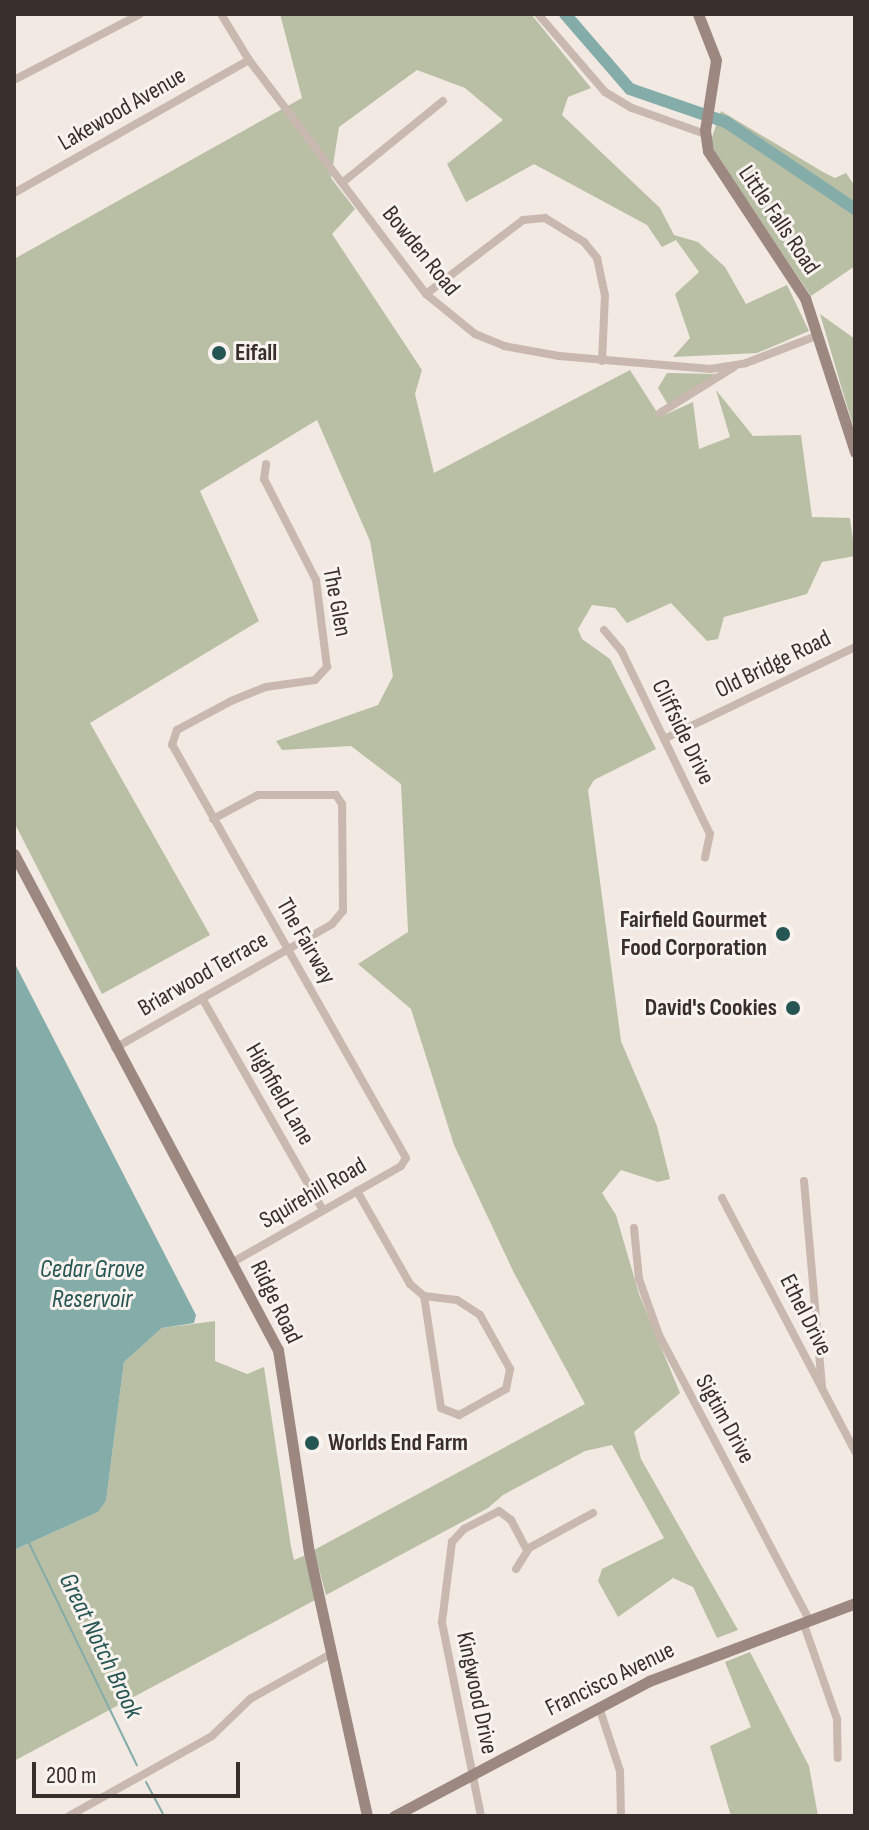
<!DOCTYPE html>
<html>
<head>
<meta charset="utf-8">
<style>
	body { margin:0 }
	#map { position:relative; width:869px; height:1830px; overflow:hidden; background:#f1e9e2; font-family:"Sofia Sans Condensed",sans-serif }
	div>[style] { position:absolute }
	[style*='--x'] { left:calc(var(--x)*1px); top:calc(var(--y)*1px); width:calc(var(--w)*1px); rotate:calc(var(--a)*1deg) }
	.green>* { inset:0; background:#b9bfa4 }
	.water>* { inset:0; background:#84aca9 }
	.stream>* { height:2px; margin:-1px; padding:0 1px; transform-origin:1px; border-radius:1px; background:#84aca9 }
	.river>* { height:12px; margin:-6px; padding:0 6px; transform-origin:6px; border-radius:6px; background:#84aca9 }
	.street>* { height:8px; margin:-4px; padding:0 4px; transform-origin:4px; border-radius:4px; background:#c9b8af }
	.secondary>* { height:11px; margin:-5.5px; padding:0 5.5px; transform-origin:5.5px; border-radius:5.5px; background:#9c8881 }
	.dots>* { width:22px; height:22px; translate:-50% -50%; box-sizing:border-box; border:4px solid #f9f3ef; border-radius:50% }
	span { translate:-50% -50%; white-space:nowrap; text-align:center; line-height:1.15; -webkit-text-stroke:6px #f9f3ef; paint-order:stroke }
	.street-label { font-size:24px; color:#382f2c }
	.poi-label { font-size:24px; color:#382f2c; font-weight:700 }
	.left { translate:0 -50%; text-align:left }
	.right { translate:-100% -50%; text-align:right }
	.water-label { font-size:26px; color:#265654; font-style:italic }
	.frame { position:absolute; inset:0; border:16px solid #382f2c; pointer-events:none }
	.scale { position:absolute; left:32px; top:1762px; width:208px; height:36px; box-sizing:border-box; border:4px solid #382f2c; border-top:0; padding-left:10px; font-size:24px; line-height:28px; white-space:nowrap; color:#382f2c; -webkit-text-stroke:6px #f9f3ef; paint-order:stroke }
</style>
</head>
<body>
<div id="map">
	<div class="green">
		<i style="clip-path:polygon(280px 14px,531px 14px,591px 88px,568px 97px,562px 115px,660px 208px,674px 235px,698px 242px,725px 267px,746px 304px,787px 285px,809px 331px,757px 353px,673px 357px,690px 338px,675px 294px,699px 272px,676px 240px,662px 247px,647px 225px,534px 164px,466px 202px,447px 164px,503px 120px,465px 88px,417px 70px,339px 127px,331px 178px,355px 209px,332px 234px,422px 370px,415px 394px,434px 473px,630px 370px,660px 417px,693px 402px,699px 449px,730px 437px,716px 390px,753px 436px,801px 435px,812px 517px,850px 518px,855px 556px,822px 562px,807px 594px,724px 617px,718px 639px,707px 641px,671px 603px,627px 623px,615px 608px,592px 605px,578px 629px,582px 639px,610px 659px,656px 749px,594px 780px,588px 790px,621px 1041px,657px 1126px,670px 1179px,658px 1182px,621px 1170px,602px 1193px,616px 1215px,639px 1294px,680px 1393px,634px 1432px,641px 1459px,738px 1630px,717px 1638px,693px 1587px,673px 1578px,618px 1617px,598px 1581px,602px 1569px,664px 1538px,612px 1445px,585px 1451px,503px 1495px,488px 1508px,326px 1595px,314px 1550px,585px 1404px,514px 1273px,454px 1145px,411px 1009px,358px 964px,408px 932px,401px 784px,351px 746px,282px 750px,276px 741px,378px 705px,393px 676px,370px 541px,317px 420px,200px 491px,259px 621px,90px 723px,210px 935px,102px 994px,14px 822px,14px 259px,302px 98px)"></i>
		<i style="clip-path:polygon(721px 111px,823px 172px,835px 178px,846px 173px,855px 186px,855px 266px,811px 296px,716px 155px,711px 140px)"></i>
		<i style="clip-path:polygon(820px 314px,855px 339px,855px 432px,841px 386px)"></i>
		<i style="clip-path:polygon(667px 373px,716px 374px,668px 405px,658px 388px)"></i>
		<i style="clip-path:polygon(215px 1321px,215px 1361px,247px 1374px,264px 1367px,291px 1547px,294px 1560px,306px 1555px,315px 1600px,14px 1761px,14px 1550px,98px 1512px,106px 1501px,124px 1362px,162px 1328px)"></i>
		<i style="clip-path:polygon(750px 1652px,809px 1766px,818px 1816px,731px 1816px,710px 1746px,751px 1727px,725px 1662px)"></i>
	</div>
	<div class="water">
		<i style="clip-path:polygon(14px 962px,196px 1315px,194px 1323px,162px 1328px,124px 1362px,106px 1501px,98px 1512px,14px 1550px)"></i>
	</div>
	<div class="stream">
		<i style="--x:29;--y:1543;--w:247;--a:64.1"></i>
		<i style="--x:146;--y:1782;--w:38;--a:62"></i>
	</div>
	<div class="river">
		<i style="--x:565;--y:14;--w:99;--a:49.1"></i>
		<i style="--x:630;--y:89;--w:102;--a:19"></i>
		<i style="--x:726;--y:122;--w:156;--a:34"></i>
	</div>
	<div class="street">
		<i style="--x:221;--y:14;--w:54;--a:58.7"></i>
		<i style="--x:249;--y:60;--w:293;--a:52.9"></i>
		<i style="--x:426;--y:294;--w:63;--a:39.2"></i>
		<i style="--x:475;--y:334;--w:31;--a:22"></i>
		<i style="--x:504;--y:346;--w:56;--a:10.3"></i>
		<i style="--x:559;--y:356;--w:152;--a:4.9"></i>
		<i style="--x:710;--y:369;--w:36;--a:-9"></i>
		<i style="--x:746;--y:363;--w:78;--a:-21"></i>
		<i style="--x:538;--y:14;--w:103;--a:49.3"></i>
		<i style="--x:605;--y:92;--w:31;--a:31"></i>
		<i style="--x:632;--y:108;--w:77;--a:19.6"></i>
		<i style="--x:14;--y:80;--w:142;--a:-27.6"></i>
		<i style="--x:342;--y:183;--w:130;--a:-39.1"></i>
		<i style="--x:14;--y:193;--w:270;--a:-29.5"></i>
		<i style="--x:426;--y:294;--w:122;--a:-37.3"></i>
		<i style="--x:523;--y:220;--w:22;--a:-5"></i>
		<i style="--x:545;--y:218;--w:46;--a:31.6"></i>
		<i style="--x:584;--y:242;--w:21;--a:51"></i>
		<i style="--x:597;--y:258;--w:38;--a:78"></i>
		<i style="--x:605;--y:295;--w:66;--a:92.6"></i>
		<i style="--x:660;--y:413;--w:87;--a:-31.9"></i>
		<i style="--x:604;--y:630;--w:26;--a:50"></i>
		<i style="--x:621;--y:650;--w:204;--a:64.2"></i>
		<i style="--x:710;--y:834;--w:24;--a:102"></i>
		<i style="--x:664;--y:739;--w:212;--a:-25.7"></i>
		<i style="--x:202;--y:998;--w:244;--a:60.3"></i>
		<i style="--x:115;--y:1048;--w:250;--a:-29.7"></i>
		<i style="--x:332;--y:924;--w:17;--a:-50"></i>
		<i style="--x:343;--y:911;--w:107;--a:-90.5"></i>
		<i style="--x:342;--y:804;--w:11;--a:-124"></i>
		<i style="--x:336;--y:795;--w:78;--a:180"></i>
		<i style="--x:258;--y:795;--w:51;--a:151.9"></i>
		<i style="--x:804;--y:1181;--w:206;--a:85"></i>
		<i style="--x:357;--y:1191;--w:107;--a:60.3"></i>
		<i style="--x:410;--y:1284;--w:18;--a:41"></i>
		<i style="--x:424;--y:1296;--w:33;--a:7"></i>
		<i style="--x:457;--y:1300;--w:27;--a:33"></i>
		<i style="--x:480;--y:1315;--w:62;--a:60.9"></i>
		<i style="--x:510;--y:1369;--w:20;--a:101"></i>
		<i style="--x:506;--y:1389;--w:54;--a:151"></i>
		<i style="--x:459;--y:1415;--w:19;--a:-159"></i>
		<i style="--x:441;--y:1408;--w:113;--a:-98.6"></i>
		<i style="--x:722;--y:1198;--w:286;--a:62.3"></i>
		<i style="--x:634;--y:1228;--w:51;--a:84.4"></i>
		<i style="--x:639;--y:1279;--w:59;--a:70.3"></i>
		<i style="--x:659;--y:1335;--w:322;--a:62.2"></i>
		<i style="--x:233;--y:1262;--w:193;--a:-29.7"></i>
		<i style="--x:401;--y:1166;--w:9;--a:-58"></i>
		<i style="--x:406;--y:1158;--w:475;--a:-119.5"></i>
		<i style="--x:172;--y:745;--w:16;--a:-72"></i>
		<i style="--x:177;--y:730;--w:61;--a:-28.2"></i>
		<i style="--x:231;--y:701;--w:38;--a:-22"></i>
		<i style="--x:266;--y:687;--w:49;--a:-8.1"></i>
		<i style="--x:315;--y:680;--w:18;--a:-47"></i>
		<i style="--x:327;--y:667;--w:88;--a:-97.2"></i>
		<i style="--x:316;--y:580;--w:114;--a:-117.2"></i>
		<i style="--x:264;--y:479;--w:15;--a:-82"></i>
		<i style="--x:516;--y:1569;--w:25;--a:-58"></i>
		<i style="--x:529;--y:1548;--w:73;--a:-28.7"></i>
		<i style="--x:803;--y:1622;--w:103;--a:70.7"></i>
		<i style="--x:837;--y:1719;--w:39;--a:89"></i>
		<i style="--x:599;--y:1707;--w:67;--a:71.8"></i>
		<i style="--x:620;--y:1771;--w:45;--a:88.7"></i>
		<i style="--x:69;--y:1816;--w:164;--a:-29.2"></i>
		<i style="--x:212;--y:1736;--w:53;--a:-44.2"></i>
		<i style="--x:250;--y:1699;--w:93;--a:-29.1"></i>
		<i style="--x:481;--y:1816;--w:198;--a:-101.4"></i>
		<i style="--x:442;--y:1622;--w:81;--a:-82.9"></i>
		<i style="--x:452;--y:1542;--w:18;--a:-47"></i>
		<i style="--x:464;--y:1529;--w:39;--a:-27"></i>
		<i style="--x:499;--y:1511;--w:15;--a:37"></i>
		<i style="--x:511;--y:1520;--w:34;--a:62"></i>
	</div>
	<div class="secondary">
		<i style="--x:698;--y:14;--w:49;--a:68.6"></i>
		<i style="--x:716;--y:60;--w:71;--a:98.9"></i>
		<i style="--x:705;--y:130;--w:21;--a:82"></i>
		<i style="--x:708;--y:151;--w:176;--a:56.6"></i>
		<i style="--x:805;--y:298;--w:162;--a:72"></i>
		<i style="--x:14;--y:854;--w:562;--a:61.98"></i>
		<i style="--x:278;--y:1350;--w:204;--a:81.3"></i>
		<i style="--x:309;--y:1552;--w:270;--a:77.6"></i>
		<i style="--x:394;--y:1816;--w:289;--a:-27.9"></i>
		<i style="--x:649;--y:1681;--w:220;--a:-20.7"></i>
	</div>
	<div class="dots">
		<i style="left:219px;top:353px;background:#265654"></i>
		<i style="left:783px;top:934px;background:#265654"></i>
		<i style="left:793px;top:1008px;background:#265654"></i>
		<i style="left:312px;top:1443px;background:#265654"></i>
	</div>
	<div class="street-label">
		<span style="left:122px;top:109px;rotate:-30deg">Lakewood Avenue</span>
		<span style="left:779px;top:220px;rotate:56deg">Little Falls Road</span>
		<span style="left:421px;top:251px;rotate:51deg">Bowden Road</span>
		<span style="left:337px;top:602px;rotate:79deg">The Glen</span>
		<span style="left:773px;top:664px;rotate:-26deg">Old Bridge Road</span>
		<span style="left:683px;top:732px;rotate:64deg">Cliffside Drive</span>
		<span style="left:306px;top:941px;rotate:60deg">The Fairway</span>
		<span style="left:203px;top:974px;rotate:-30deg">Briarwood Terrace</span>
		<span style="left:280px;top:1094px;rotate:60deg">Highfield Lane</span>
		<span style="left:313px;top:1193px;rotate:-30deg">Squirehill Road</span>
		<span style="left:276px;top:1302px;rotate:64deg">Ridge Road</span>
		<span style="left:806px;top:1315px;rotate:63deg">Ethel Drive</span>
		<span style="left:725px;top:1419px;rotate:61deg">Sigtim Drive</span>
		<span style="left:610px;top:1679px;rotate:-26deg">Francisco Avenue</span>
		<span style="left:477px;top:1693px;rotate:78deg">Kingwood Drive</span>
	</div>
	<div class="poi-label">
		<span class="left" style="left:235px;top:353px">Eifall</span>
		<span class="right" style="left:767px;top:934px">Fairfield Gourmet<br>Food Corporation</span>
		<span class="right" style="left:777px;top:1008px">David's Cookies</span>
		<span class="left" style="left:328px;top:1443px">Worlds End Farm</span>
	</div>
	<div class="water-label">
		<span style="left:92px;top:1285px">Cedar Grove<br>Reservoir</span>
		<span style="left:100px;top:1646px;rotate:64deg">Great Notch Brook</span>
	</div>
	<div class="frame"></div>
	<div class="scale">200 m</div>
</div>
</body>
</html>
